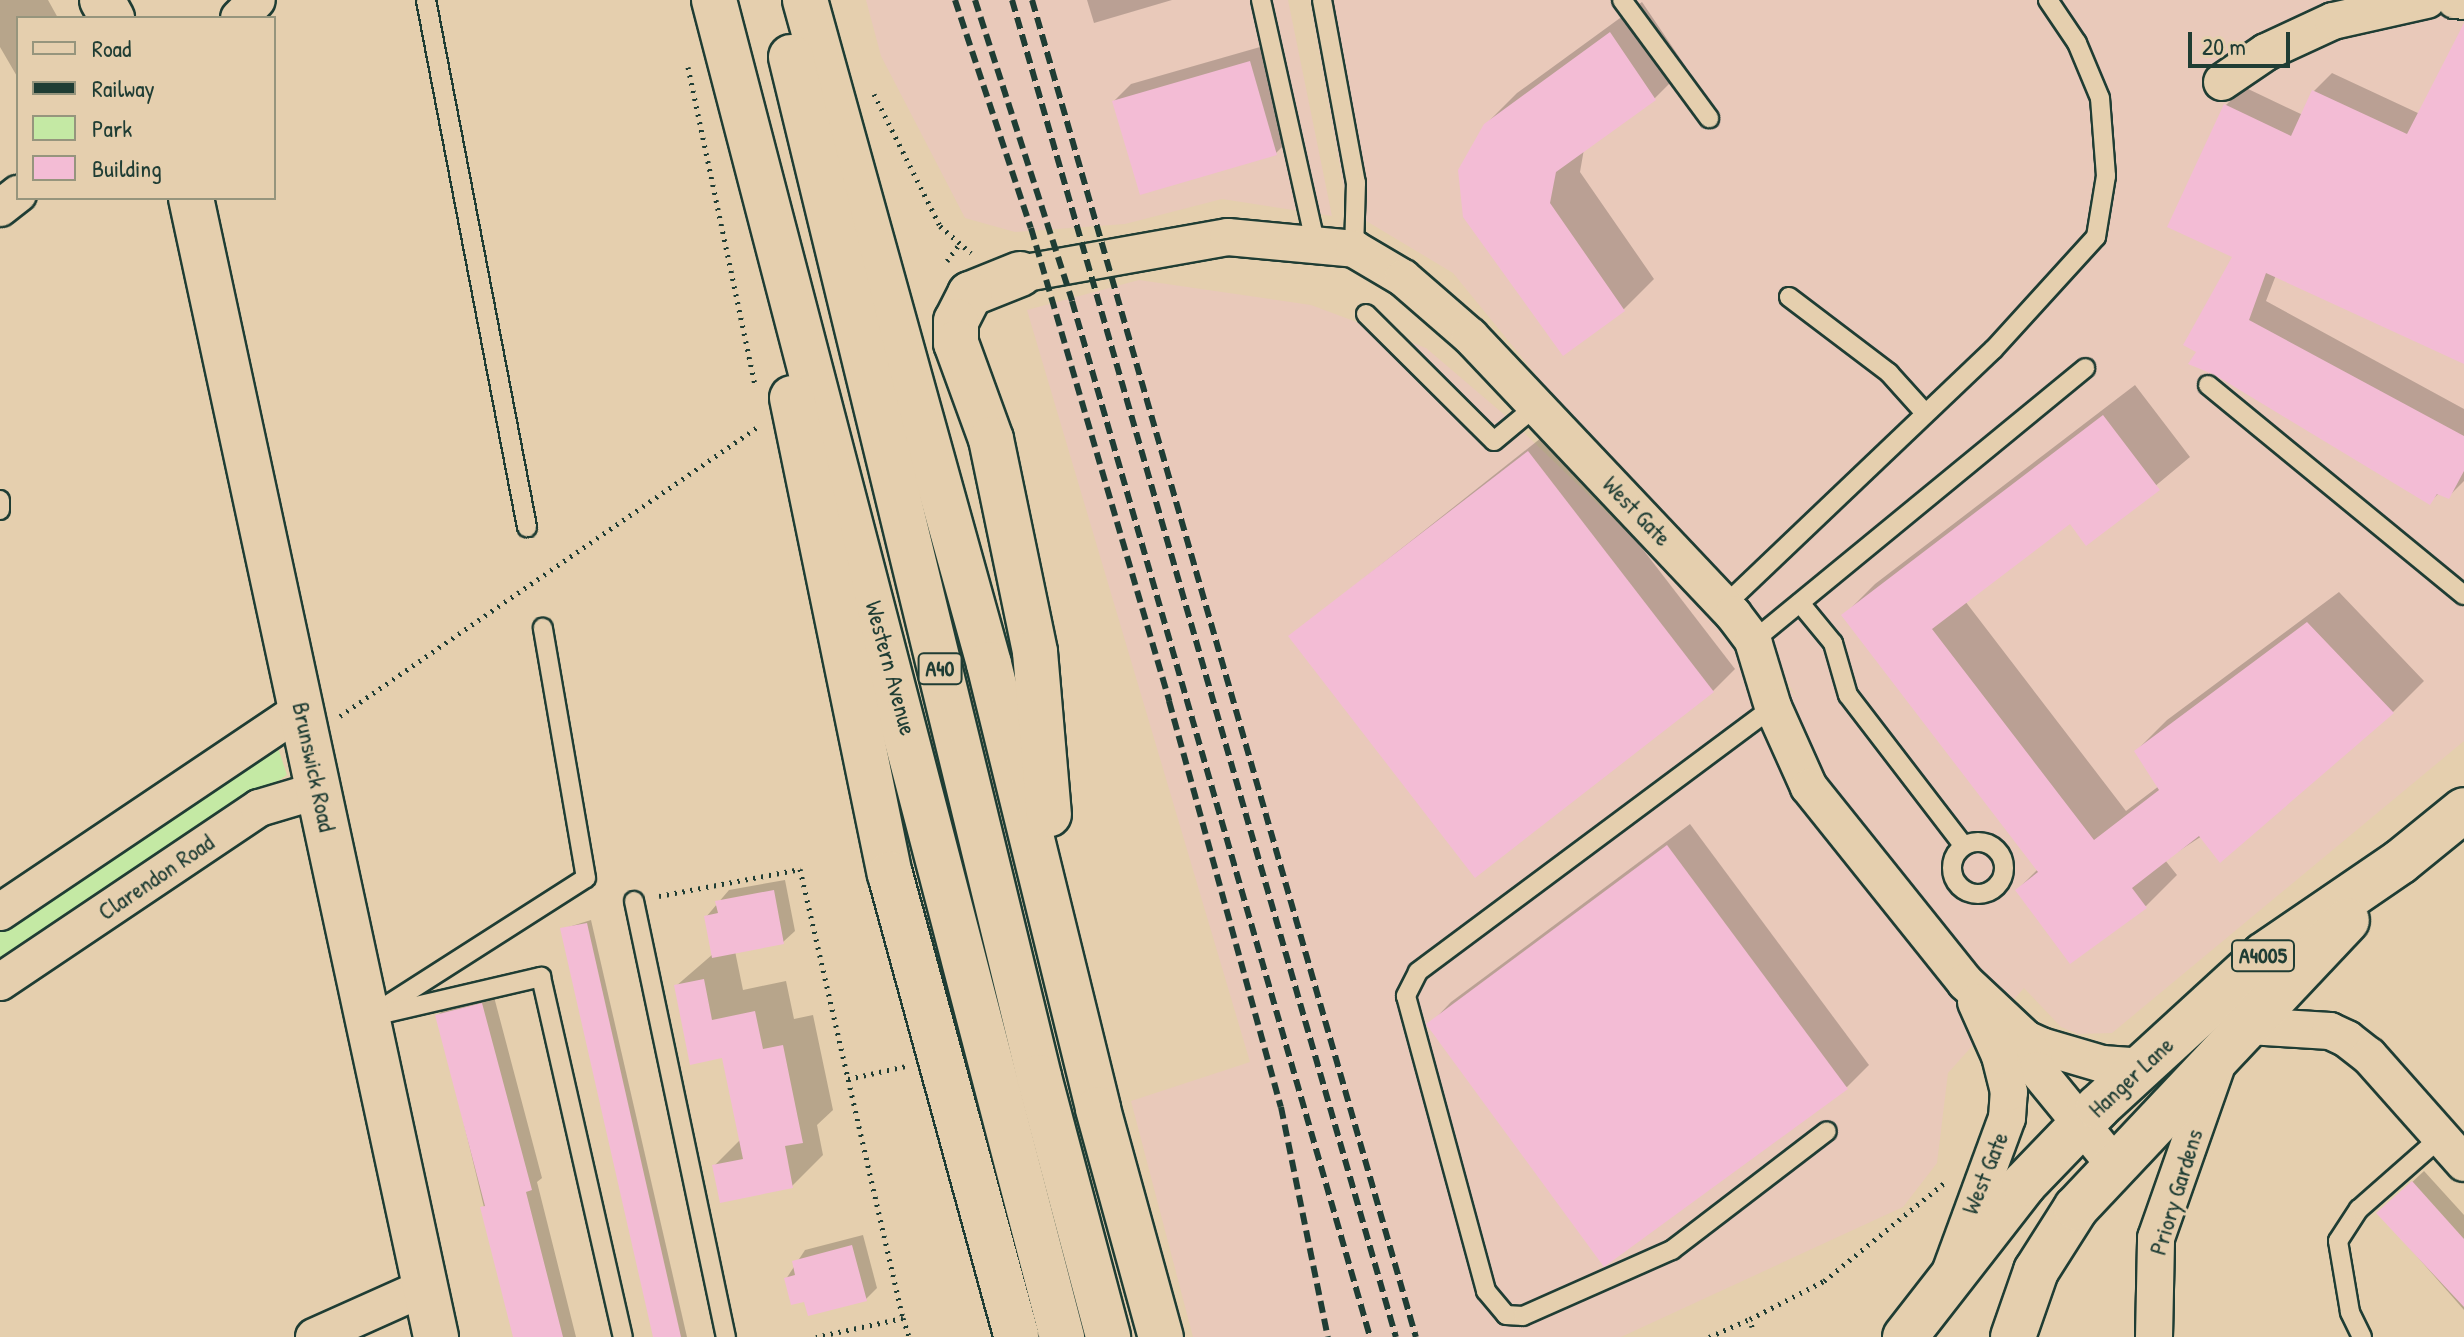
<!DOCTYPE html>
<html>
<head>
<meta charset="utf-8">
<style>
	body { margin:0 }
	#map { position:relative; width:2464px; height:1337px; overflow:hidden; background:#e5cfae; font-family:"Patrick Hand",sans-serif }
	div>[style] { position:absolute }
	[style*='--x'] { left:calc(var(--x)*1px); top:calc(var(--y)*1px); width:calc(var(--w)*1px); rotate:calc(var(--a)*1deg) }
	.built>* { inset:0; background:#e9c9ba }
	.green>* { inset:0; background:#c4e9a4 }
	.shadow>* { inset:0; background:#0003 }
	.building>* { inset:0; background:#f3bcd5 }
	.path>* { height:5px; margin-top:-2.5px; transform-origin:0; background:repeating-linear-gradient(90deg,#1f3d34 0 2px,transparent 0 8px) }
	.roads { filter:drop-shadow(2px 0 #1f3d34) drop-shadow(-2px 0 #1f3d34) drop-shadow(0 2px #1f3d34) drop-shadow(0 -2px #1f3d34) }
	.lane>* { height:18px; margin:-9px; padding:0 9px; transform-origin:9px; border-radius:9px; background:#e5cfae }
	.lane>.ring { margin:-9px; padding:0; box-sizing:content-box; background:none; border:18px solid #e5cfae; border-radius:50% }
	.street>* { height:36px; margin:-18px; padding:0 18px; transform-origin:18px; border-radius:18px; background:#e5cfae }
	.secondary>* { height:44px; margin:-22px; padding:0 22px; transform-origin:22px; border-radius:22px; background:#e5cfae }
	.primary>* { height:44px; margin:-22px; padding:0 22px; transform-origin:22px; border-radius:22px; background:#e5cfae }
	.highway>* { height:44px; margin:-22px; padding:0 22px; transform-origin:22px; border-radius:22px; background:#e5cfae }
	.rail>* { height:6px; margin-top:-3px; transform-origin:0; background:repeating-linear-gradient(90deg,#1f3d34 0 12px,transparent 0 18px) }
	span { translate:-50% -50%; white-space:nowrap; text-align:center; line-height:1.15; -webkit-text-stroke:6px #e5cfae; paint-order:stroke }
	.shield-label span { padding:2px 6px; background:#e5cfae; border:2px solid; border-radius:6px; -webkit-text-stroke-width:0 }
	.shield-label { font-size:22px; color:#1f3d34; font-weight:700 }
	.street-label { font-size:24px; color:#1f3d34 }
	.legend { position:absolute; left:16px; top:16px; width:260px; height:184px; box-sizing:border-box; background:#e5cfae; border:2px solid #96957d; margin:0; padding:10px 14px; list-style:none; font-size:24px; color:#1f3d34 }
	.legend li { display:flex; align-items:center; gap:16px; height:40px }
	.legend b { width:40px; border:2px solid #96957d }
	.scale { position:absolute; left:2188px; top:32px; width:102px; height:36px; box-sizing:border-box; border:4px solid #1f3d34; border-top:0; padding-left:10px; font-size:24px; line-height:28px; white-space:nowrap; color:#1f3d34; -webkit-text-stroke:6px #e5cfae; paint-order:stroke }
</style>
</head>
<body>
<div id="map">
	<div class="built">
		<i style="clip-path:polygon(866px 0,1288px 0,1332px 216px,1222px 199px,1125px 224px,1015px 232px,965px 218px,881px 56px)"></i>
		<i style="clip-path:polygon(1310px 0,2464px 0,2464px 741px,2112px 1033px,2078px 1034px,2061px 1027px,2024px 988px,1948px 1073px,1937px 1163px,1903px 1207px,1621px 1337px,1193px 1337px,1131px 1101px,1250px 1062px,1027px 310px,1139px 280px,1311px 305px,1426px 348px,1514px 423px,1800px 699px,1453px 273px,1348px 210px)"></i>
	</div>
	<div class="green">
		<i style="clip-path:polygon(276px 742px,287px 775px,0 967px,0 929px)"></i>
	</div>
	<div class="shadow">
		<i style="clip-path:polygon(0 0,48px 0,58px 18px,18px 18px,18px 78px,0 47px)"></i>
		<i style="clip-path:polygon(1087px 0,1172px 0,1094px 23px)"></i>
		<i style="clip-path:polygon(1642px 2px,1686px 67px,1655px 98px,1584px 149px,1580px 172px,1654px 279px,1623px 310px,1485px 125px,1517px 93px)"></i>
		<i style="clip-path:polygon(2464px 41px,2464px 362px,2276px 275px,2266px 301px,2464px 409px,2464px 481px,2448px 497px,2440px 492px,2430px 502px,2198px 351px,2235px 256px,2225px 106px,2244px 87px,2303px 115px,2314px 91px,2332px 73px,2420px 114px)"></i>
		<i style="clip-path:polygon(1267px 45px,1293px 136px,1276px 153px,1114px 101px,1131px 84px)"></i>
		<i style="clip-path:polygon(2135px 385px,2190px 457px,2087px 543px,2070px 522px,1965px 601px,2126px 811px,2159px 786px,2136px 751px,2167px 720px,2339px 592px,2424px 681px,2393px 712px,2165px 860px,2177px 875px,2146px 906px,2017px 890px,2038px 869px,1844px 615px,1875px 584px)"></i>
		<i style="clip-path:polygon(1551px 430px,1735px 669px,1713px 691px,1291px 636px)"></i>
		<i style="clip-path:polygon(1690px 824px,1869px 1065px,1847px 1087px,1429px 1025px,1451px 1002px)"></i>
		<i style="clip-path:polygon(785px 880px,795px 931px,783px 942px,735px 951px,743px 990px,786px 981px,794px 1019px,813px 1015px,833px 1110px,817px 1125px,823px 1155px,792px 1186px,714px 1166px,741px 1139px,723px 1056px,676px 986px,713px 954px,706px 917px,729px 890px)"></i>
		<i style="clip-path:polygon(591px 920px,687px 1337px,655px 1337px,562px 929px)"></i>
		<i style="clip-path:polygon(493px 993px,542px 1178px,537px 1182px,576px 1337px,515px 1337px,438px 1015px,449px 1004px)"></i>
		<i style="clip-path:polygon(2424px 1171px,2464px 1215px,2464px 1310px,2379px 1213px)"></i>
		<i style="clip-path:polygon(863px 1235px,877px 1288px,866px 1299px,806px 1299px,786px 1279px,805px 1250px)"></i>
	</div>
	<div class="building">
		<i style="clip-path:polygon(2464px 23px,2464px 364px,2266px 273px,2249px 320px,2464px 436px,2464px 471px,2449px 499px,2437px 494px,2430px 505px,2215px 375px,2188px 364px,2196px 352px,2183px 345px,2232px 257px,2167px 227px,2224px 104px,2291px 136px,2312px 90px,2407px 134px)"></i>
		<i style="clip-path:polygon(1610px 32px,1656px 100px,1556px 172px,1550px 203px,1625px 311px,1563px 356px,1463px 217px,1458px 170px,1484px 124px)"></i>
		<i style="clip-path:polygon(1250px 61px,1277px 155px,1140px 195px,1112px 101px)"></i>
		<i style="clip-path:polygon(2103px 415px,2160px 490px,2086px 546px,2070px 524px,1932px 629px,2094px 840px,2159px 790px,2134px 751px,2307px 622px,2394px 713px,2220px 863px,2199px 836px,2132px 888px,2147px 908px,2070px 964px,2015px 890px,2038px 872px,1841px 615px)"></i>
		<i style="clip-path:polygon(1528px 451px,1714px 692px,1475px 878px,1288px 636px)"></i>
		<i style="clip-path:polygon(1667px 845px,1848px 1089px,1604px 1267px,1426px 1024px)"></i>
		<i style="clip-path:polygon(774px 890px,784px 944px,712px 958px,704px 916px,718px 913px,715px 901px)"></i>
		<i style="clip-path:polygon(587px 923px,681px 1337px,653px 1337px,560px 928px)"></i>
		<i style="clip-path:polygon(704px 979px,712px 1020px,755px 1011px,763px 1049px,783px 1045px,803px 1143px,785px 1146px,793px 1188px,720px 1203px,712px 1165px,743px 1159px,722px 1058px,690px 1065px,674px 985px)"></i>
		<i style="clip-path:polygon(482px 1003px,532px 1190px,526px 1192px,563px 1337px,513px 1337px,480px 1207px,485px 1206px,435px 1015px)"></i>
		<i style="clip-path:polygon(2412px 1181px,2464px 1239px,2464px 1307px,2376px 1213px)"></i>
		<i style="clip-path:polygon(852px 1245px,867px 1301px,808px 1316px,804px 1302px,791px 1305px,784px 1278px,795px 1275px,792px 1261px)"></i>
	</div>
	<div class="path">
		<i style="--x:688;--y:67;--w:326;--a:78.1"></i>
		<i style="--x:874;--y:94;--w:148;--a:63.4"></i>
		<i style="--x:940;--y:226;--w:41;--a:41.1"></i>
		<i style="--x:947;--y:261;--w:19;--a:-54"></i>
		<i style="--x:340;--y:716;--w:510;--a:-34.69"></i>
		<i style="--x:659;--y:896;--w:144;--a:-10.8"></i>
		<i style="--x:800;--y:869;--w:461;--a:77.1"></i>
		<i style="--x:903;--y:1318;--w:89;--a:167.7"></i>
		<i style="--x:848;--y:1079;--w:59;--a:-12.6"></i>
		<i style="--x:903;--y:1318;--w:20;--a:72"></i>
		<i style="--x:1752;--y:1327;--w:8;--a:-104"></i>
		<i style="--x:1750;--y:1319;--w:83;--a:-27.2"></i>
		<i style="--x:1824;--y:1281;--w:155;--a:-39.2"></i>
		<i style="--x:1709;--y:1337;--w:45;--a:-23.7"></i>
	</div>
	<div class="roads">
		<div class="lane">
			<i style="--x:426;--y:0;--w:537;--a:79.15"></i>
			<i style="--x:1261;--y:0;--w:248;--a:77.4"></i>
			<i style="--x:1322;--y:0;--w:186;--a:79.5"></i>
			<i style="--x:1356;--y:183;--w:66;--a:91.7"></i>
			<i style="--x:1622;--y:0;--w:147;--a:53.6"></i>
			<i style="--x:1789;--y:297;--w:126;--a:37.2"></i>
			<i style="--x:1889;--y:373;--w:54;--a:48"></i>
			<i style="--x:1366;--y:314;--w:180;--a:44.8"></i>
			<i style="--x:1494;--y:441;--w:55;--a:-39.8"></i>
			<i style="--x:2208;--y:385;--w:331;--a:39.4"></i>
			<i style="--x:0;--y:500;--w:10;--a:90"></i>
			<i style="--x:1800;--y:603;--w:52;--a:50.5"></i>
			<i style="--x:1833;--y:643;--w:54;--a:73.9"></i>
			<i style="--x:1848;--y:695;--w:190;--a:52.5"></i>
			<i style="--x:1725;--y:605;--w:370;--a:-43.6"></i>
			<i style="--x:1993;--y:350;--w:153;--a:-47.7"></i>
			<i style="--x:2096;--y:237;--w:62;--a:-80.7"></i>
			<i style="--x:2106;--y:176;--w:78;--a:-94.4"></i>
			<i style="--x:2100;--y:98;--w:60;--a:-112.7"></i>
			<i style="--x:2077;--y:43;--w:52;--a:-124"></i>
			<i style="--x:1753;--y:641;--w:430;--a:-39.4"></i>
			<i style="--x:1773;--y:707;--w:443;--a:143.3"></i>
			<i style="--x:1418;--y:972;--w:27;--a:117"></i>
			<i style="--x:1406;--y:996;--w:306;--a:74.8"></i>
			<i style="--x:1486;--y:1291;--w:31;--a:50"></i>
			<i style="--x:1506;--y:1315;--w:17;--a:3"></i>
			<i style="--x:1523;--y:1316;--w:163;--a:-23.9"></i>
			<i style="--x:1672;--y:1250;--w:195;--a:-37.5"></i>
			<i class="ring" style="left:1952px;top:842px;width:34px;height:34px"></i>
			<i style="--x:634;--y:901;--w:446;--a:78.1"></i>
			<i style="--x:381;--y:1009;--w:243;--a:-32.6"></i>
			<i style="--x:586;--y:878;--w:254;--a:-99.8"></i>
			<i style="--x:369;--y:1017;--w:177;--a:-13.1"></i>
			<i style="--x:541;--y:977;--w:369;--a:77.2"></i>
			<i style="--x:2362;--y:1337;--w:28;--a:-116"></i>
			<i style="--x:2350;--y:1312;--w:72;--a:-99.6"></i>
			<i style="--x:2338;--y:1241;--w:38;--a:-57"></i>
			<i style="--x:2359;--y:1209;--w:109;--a:-41.3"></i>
		</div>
		<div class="street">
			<i style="--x:2455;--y:0;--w:9;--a:6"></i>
			<i style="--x:239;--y:18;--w:25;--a:-45"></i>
			<i style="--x:2222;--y:82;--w:53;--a:-34.3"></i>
			<i style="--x:2266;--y:52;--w:74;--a:-24.8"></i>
			<i style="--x:2333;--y:21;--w:96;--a:-12.6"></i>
			<i style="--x:0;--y:208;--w:23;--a:-38"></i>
			<i style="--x:1020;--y:274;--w:211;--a:-10.1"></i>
			<i style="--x:1228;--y:237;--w:127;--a:5.4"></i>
			<i style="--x:1354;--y:249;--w:57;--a:30.6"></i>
			<i style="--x:1403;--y:278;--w:89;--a:40.9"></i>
			<i style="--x:1470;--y:336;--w:383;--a:46.6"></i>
			<i style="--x:1733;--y:614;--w:34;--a:53"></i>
			<i style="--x:1753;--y:641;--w:69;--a:73.1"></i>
			<i style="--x:1773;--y:707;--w:88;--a:65.8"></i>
			<i style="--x:1809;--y:787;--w:250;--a:51.3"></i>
			<i style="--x:1965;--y:982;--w:83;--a:43.1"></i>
			<i style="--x:2026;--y:1039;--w:17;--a:25"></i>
			<i style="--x:2041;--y:1046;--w:64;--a:16.4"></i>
			<i style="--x:2102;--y:1064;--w:39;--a:4"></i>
			<i style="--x:0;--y:912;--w:364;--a:-33.9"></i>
			<i style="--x:0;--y:982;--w:312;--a:-33.9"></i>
			<i style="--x:259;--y:808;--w:63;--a:-16.7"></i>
			<i style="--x:2249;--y:1026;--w:81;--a:3.5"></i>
			<i style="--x:2330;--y:1031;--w:19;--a:25"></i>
			<i style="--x:2347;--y:1039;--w:28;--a:38"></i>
			<i style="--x:2369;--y:1056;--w:143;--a:48.4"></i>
			<i style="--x:2026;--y:1039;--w:33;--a:70"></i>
			<i style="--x:2037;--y:1070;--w:122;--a:50.7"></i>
			<i style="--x:1951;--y:1270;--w:162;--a:-69.8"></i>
			<i style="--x:2007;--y:1118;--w:26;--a:-86"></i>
			<i style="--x:2009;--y:1092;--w:37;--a:-104"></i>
			<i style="--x:2000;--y:1056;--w:59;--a:-114"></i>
			<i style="--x:314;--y:1337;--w:123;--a:-24.1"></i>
			<i style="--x:2154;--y:1337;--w:99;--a:-88.8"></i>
			<i style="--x:2156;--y:1238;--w:190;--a:-70.6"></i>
		</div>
		<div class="secondary">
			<i style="--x:102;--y:0;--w:21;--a:61"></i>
			<i style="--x:191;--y:198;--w:1165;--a:77.86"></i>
		</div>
		<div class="primary">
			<i style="--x:1905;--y:1337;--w:194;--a:-52.1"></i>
			<i style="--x:2024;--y:1184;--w:107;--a:-46.1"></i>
			<i style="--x:2098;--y:1107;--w:225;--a:-42.5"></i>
			<i style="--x:2264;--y:955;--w:165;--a:-34.4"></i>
			<i style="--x:2400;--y:862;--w:82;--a:-39.1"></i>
			<i style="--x:2013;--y:1337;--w:70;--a:-70.8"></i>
			<i style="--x:2036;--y:1271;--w:75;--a:-57.6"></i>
			<i style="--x:2076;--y:1208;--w:395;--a:-46.7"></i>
		</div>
		<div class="highway">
			<i style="--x:714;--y:0;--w:1382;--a:75.41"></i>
			<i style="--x:805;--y:0;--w:689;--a:74.51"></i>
			<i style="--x:989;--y:664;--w:458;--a:76.2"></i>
			<i style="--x:1098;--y:1109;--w:237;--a:74.6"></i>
			<i style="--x:791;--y:57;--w:1050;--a:76.33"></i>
			<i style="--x:1039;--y:1077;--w:269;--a:75.1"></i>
			<i style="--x:1020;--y:274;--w:54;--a:158.2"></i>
			<i style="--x:970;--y:294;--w:30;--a:117"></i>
			<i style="--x:956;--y:321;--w:22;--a:90"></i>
			<i style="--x:956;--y:343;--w:102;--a:70"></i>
			<i style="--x:991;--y:439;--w:217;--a:78.3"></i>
			<i style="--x:1035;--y:652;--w:163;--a:85.1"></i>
			<i style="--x:792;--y:398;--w:486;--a:78.4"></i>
			<i style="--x:890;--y:874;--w:480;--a:74.7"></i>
		</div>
	</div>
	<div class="rail">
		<i style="--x:955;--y:0;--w:240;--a:71.6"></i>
		<i style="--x:1031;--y:228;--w:493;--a:73.7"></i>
		<i style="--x:1169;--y:701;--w:421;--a:74.6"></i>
		<i style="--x:1281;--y:1107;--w:235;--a:78.5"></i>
		<i style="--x:975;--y:0;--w:316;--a:72.1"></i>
		<i style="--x:1072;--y:301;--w:1078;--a:73.95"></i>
		<i style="--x:1012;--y:0;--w:1391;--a:73.98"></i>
		<i style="--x:1032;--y:0;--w:1391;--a:73.98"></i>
	</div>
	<div class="shield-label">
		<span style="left:940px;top:669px">A40</span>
		<span style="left:2263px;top:956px">A4005</span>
	</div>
	<div class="street-label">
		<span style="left:1637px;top:511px;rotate:46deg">West Gate</span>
		<span style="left:891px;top:668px;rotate:75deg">Western Avenue</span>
		<span style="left:314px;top:767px;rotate:78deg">Brunswick Road</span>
		<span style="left:156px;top:877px;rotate:-34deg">Clarendon Road</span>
		<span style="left:2131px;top:1077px;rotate:-43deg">Hanger Lane</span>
		<span style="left:1985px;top:1173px;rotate:-68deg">West Gate</span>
		<span style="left:2176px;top:1192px;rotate:-73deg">Priory Gardens</span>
	</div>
	<ul class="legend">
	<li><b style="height:10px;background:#e5cfae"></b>Road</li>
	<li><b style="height:10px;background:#1f3d34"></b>Railway</li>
	<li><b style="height:22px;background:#c4e9a4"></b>Park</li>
	<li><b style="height:22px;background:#f3bcd5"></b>Building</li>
	</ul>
	<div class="scale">20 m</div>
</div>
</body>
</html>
